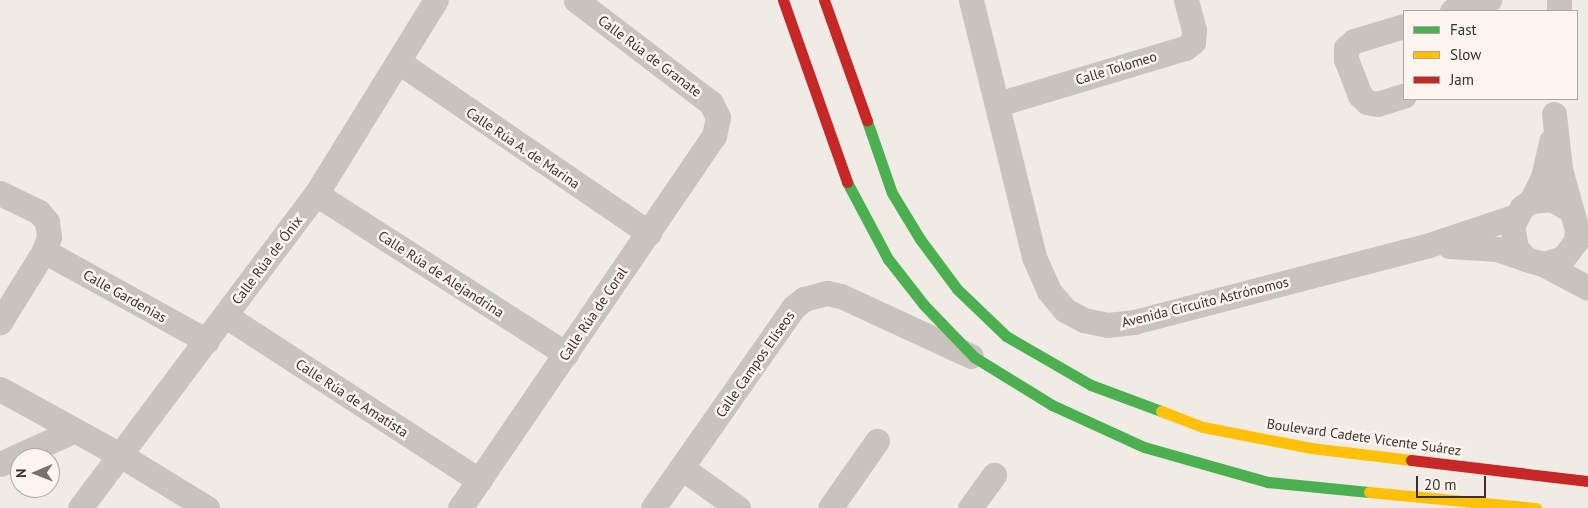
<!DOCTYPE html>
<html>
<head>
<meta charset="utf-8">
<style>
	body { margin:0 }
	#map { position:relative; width:1588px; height:508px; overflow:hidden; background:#f0ebe5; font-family:"PT Sans",sans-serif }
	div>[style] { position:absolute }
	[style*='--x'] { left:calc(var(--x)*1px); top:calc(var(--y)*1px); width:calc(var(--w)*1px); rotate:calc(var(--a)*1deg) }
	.street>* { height:25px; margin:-12.5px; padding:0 12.5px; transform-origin:12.5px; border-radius:12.5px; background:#c9c3be }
	.fast>* { height:11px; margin:-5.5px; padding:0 5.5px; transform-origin:5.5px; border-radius:5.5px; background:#4caf50 }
	.slow>* { height:11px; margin:-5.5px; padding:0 5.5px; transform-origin:5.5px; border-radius:5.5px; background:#ffc107 }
	.jam>* { height:11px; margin:-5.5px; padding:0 5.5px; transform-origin:5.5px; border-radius:5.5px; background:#c62828 }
	span { translate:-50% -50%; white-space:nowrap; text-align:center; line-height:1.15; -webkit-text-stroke:5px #fbf5ee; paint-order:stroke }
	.street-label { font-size:14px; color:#3b302b }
	.legend { position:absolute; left:1403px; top:10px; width:175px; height:90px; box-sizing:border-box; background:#fbf5ee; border:1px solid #aea6a0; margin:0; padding:6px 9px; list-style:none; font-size:15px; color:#3b302b }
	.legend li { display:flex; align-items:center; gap:10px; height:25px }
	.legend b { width:25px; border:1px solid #aea6a0 }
	.north { position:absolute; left:10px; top:448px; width:50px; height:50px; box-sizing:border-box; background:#fbf5ee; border:1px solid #aea6a0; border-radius:50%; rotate:269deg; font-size:14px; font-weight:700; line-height:20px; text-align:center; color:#3b302b }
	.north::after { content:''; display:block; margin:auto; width:18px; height:22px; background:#7a716c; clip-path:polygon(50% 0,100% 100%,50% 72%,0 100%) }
	.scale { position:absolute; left:1416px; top:476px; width:70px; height:22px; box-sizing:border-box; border:2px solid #3b302b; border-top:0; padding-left:6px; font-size:15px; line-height:18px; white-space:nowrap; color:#3b302b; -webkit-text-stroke:4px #fbf5ee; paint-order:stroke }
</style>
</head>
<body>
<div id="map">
	<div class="street">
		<i style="--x:971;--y:0;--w:265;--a:76.2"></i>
		<i style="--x:1034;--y:257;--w:37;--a:66"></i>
		<i style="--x:1049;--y:291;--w:25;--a:50"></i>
		<i style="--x:1065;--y:310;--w:21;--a:28"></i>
		<i style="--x:1084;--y:320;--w:24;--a:12"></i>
		<i style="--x:1107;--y:325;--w:27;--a:-6"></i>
		<i style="--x:1134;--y:322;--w:305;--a:-14.6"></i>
		<i style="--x:1429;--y:245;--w:92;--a:-18.4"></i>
		<i style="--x:1452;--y:11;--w:39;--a:-17"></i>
		<i style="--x:1559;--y:11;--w:11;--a:-90"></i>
		<i style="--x:1404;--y:26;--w:52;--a:163.3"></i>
		<i style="--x:1354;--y:41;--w:11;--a:139"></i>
		<i style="--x:1346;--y:48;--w:11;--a:90"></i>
		<i style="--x:1346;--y:59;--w:39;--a:69"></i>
		<i style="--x:1360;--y:95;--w:10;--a:45"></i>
		<i style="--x:1367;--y:102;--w:10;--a:11"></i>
		<i style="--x:1377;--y:104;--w:28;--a:-17"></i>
		<i style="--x:399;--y:62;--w:303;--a:34.4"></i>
		<i style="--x:998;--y:104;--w:195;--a:-16.7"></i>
		<i style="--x:1185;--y:48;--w:10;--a:-37"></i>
		<i style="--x:1193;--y:42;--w:12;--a:-85"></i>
		<i style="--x:1194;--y:30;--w:31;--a:-105"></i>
		<i style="--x:1554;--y:114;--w:55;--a:83.8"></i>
		<i style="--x:1560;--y:169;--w:63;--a:74.4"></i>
		<i style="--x:1577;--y:230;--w:11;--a:95"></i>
		<i style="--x:1576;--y:241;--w:21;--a:127"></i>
		<i style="--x:1563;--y:258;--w:21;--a:163"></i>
		<i style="--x:1543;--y:264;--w:18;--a:-164"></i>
		<i style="--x:1526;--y:259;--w:15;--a:-132"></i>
		<i style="--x:1516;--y:248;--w:22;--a:-100"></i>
		<i style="--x:1512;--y:226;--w:21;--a:-62"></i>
		<i style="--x:1522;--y:207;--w:11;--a:-34"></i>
		<i style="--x:1531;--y:201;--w:21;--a:-5"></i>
		<i style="--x:1552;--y:199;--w:21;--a:31"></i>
		<i style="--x:0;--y:193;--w:43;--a:26"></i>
		<i style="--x:39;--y:212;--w:13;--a:51"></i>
		<i style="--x:47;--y:222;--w:15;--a:82"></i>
		<i style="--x:49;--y:237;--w:15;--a:110"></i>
		<i style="--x:44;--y:251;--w:84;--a:121.8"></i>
		<i style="--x:316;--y:194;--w:297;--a:32.6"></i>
		<i style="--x:1531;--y:201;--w:27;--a:-63"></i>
		<i style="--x:1543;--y:177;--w:37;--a:-77"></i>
		<i style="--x:1449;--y:246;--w:48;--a:3.6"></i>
		<i style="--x:1497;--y:249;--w:31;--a:19"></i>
		<i style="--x:44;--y:251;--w:186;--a:28.9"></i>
		<i style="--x:1543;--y:264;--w:51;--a:28.1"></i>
		<i style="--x:226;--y:316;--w:302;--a:33"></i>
		<i style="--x:0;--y:389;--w:139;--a:28.8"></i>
		<i style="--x:122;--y:456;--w:100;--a:31.5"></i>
		<i style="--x:0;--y:464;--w:82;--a:-24.4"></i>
		<i style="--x:682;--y:468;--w:69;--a:35.5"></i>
		<i style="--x:80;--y:508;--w:393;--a:-53.1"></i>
		<i style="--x:316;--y:194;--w:228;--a:-58.3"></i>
		<i style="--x:460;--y:508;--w:450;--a:-55.7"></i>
		<i style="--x:714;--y:136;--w:19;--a:-78"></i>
		<i style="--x:718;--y:117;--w:16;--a:-117"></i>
		<i style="--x:711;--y:103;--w:170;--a:-142.7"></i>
		<i style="--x:653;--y:508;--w:246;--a:-55"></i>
		<i style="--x:794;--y:307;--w:13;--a:-39"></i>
		<i style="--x:804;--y:299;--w:24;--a:-15"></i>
		<i style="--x:827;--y:293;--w:14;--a:12"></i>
		<i style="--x:841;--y:296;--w:143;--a:24.8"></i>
		<i style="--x:830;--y:508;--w:82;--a:-55"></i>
		<i style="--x:970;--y:508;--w:41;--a:-54"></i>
	</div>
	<div class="fast">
		<i style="--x:867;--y:121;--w:76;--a:70.9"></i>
		<i style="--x:892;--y:193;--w:54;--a:58.7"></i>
		<i style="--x:920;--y:239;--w:62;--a:53.5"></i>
		<i style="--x:957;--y:289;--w:68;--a:43.8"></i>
		<i style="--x:1006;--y:336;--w:98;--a:30"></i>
		<i style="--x:1091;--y:385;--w:75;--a:20.4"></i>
		<i style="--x:847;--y:182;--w:87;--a:62"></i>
		<i style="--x:888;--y:259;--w:58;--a:52"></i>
		<i style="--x:924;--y:305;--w:72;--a:46.1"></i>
		<i style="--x:974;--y:357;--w:92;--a:31.6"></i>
		<i style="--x:1052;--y:405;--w:101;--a:24.5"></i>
		<i style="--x:1144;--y:447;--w:129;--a:15.8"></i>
		<i style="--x:1268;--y:482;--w:101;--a:5.7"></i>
	</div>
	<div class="slow">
		<i style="--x:1161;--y:411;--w:45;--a:20.9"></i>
		<i style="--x:1203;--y:427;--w:110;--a:11"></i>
		<i style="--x:1311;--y:448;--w:101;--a:6.8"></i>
		<i style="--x:1369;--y:492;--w:168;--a:5.5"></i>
	</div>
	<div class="jam">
		<i style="--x:783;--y:0;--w:193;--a:70.6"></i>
		<i style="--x:824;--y:0;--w:128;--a:70.4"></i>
		<i style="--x:1411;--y:460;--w:178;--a:6.8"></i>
	</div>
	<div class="street-label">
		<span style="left:650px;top:56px;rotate:37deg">Calle Rúa de Granate</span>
		<span style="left:1116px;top:68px;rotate:-17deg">Calle Tolomeo</span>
		<span style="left:523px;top:148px;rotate:34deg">Calle Rúa A. de Marina</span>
		<span style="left:267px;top:260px;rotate:-53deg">Calle Rúa de Ónix</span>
		<span style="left:441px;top:274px;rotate:33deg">Calle Rúa de Alejandrina</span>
		<span style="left:125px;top:296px;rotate:29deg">Calle Gardenias</span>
		<span style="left:1205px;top:302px;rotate:-14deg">Avenida Circuito Astrónomos</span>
		<span style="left:593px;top:314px;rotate:-56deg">Calle Rúa de Coral</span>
		<span style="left:755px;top:364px;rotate:-55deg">Calle Campos Elíseos</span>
		<span style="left:352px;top:398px;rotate:33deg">Calle Rúa de Amatista</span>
		<span style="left:1364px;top:437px;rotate:8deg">Boulevard Cadete Vicente Suárez</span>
	</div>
	<ul class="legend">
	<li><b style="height:6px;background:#4caf50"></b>Fast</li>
	<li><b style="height:6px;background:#ffc107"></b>Slow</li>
	<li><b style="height:6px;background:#c62828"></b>Jam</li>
	</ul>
	<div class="north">N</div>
	<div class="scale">20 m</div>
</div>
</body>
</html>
